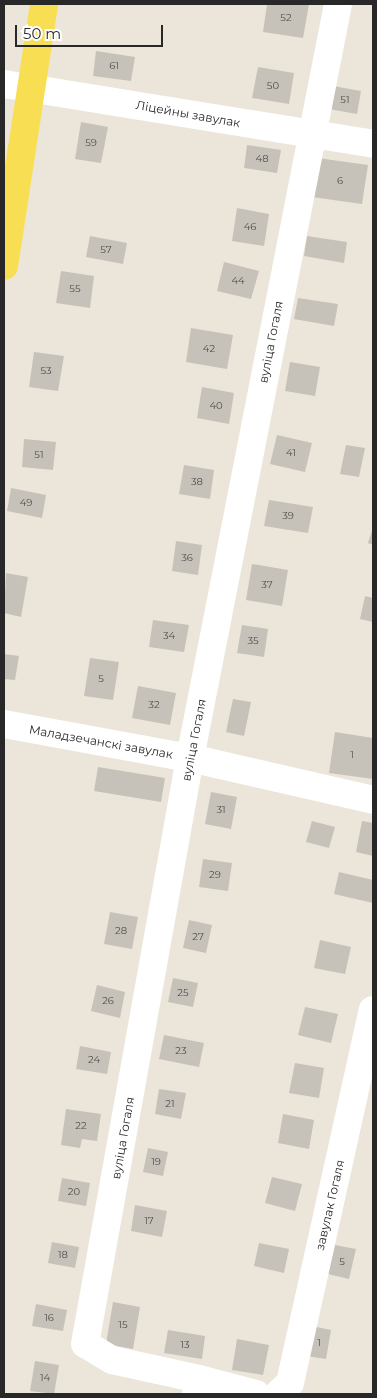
<!DOCTYPE html>
<html>
<head>
<meta charset="utf-8">
<style>
	body { margin:0 }
	#map { position:relative; width:377px; height:1398px; overflow:hidden; background:#ece5d9; font-family:Montserrat,sans-serif }
	div>[style] { position:absolute }
	[style*='--x'] { left:calc(var(--x)*1px); top:calc(var(--y)*1px); width:calc(var(--w)*1px); rotate:calc(var(--a)*1deg) }
	.building>* { inset:0; background:#c7c2b9 }
	.minor>* { height:28px; margin:-14px; padding:0 14px; transform-origin:14px; border-radius:14px; background:#fff }
	.major>* { height:28px; margin:-14px; padding:0 14px; transform-origin:14px; border-radius:14px; background:#f8de52 }
	span { translate:-50% -50%; white-space:nowrap; text-align:center; line-height:1.15; -webkit-text-stroke:4.5px #fff; paint-order:stroke }
	.number-label { font-size:10px; color:#504e4c }
	.number-label span { -webkit-text-stroke-width:0 }
	.street-label { font-size:12px; color:#282828 }
	.frame { position:absolute; inset:0; border:5px solid #282828; pointer-events:none }
	.scale { position:absolute; left:15px; top:25px; width:148px; height:22px; box-sizing:border-box; border:2px solid #282828; border-top:0; padding-left:6px; font-size:15px; line-height:18px; white-space:nowrap; color:#282828; -webkit-text-stroke:4px #fff; paint-order:stroke }
</style>
</head>
<body>
<div id="map">
	<div class="building">
		<i style="clip-path:polygon(267px 4px,309px 4px,303px 38px,263px 32px)"></i>
		<i style="clip-path:polygon(96px 51px,135px 57px,131px 81px,93px 76px)"></i>
		<i style="clip-path:polygon(258px 67px,294px 73px,289px 104px,252px 98px)"></i>
		<i style="clip-path:polygon(333px 86px,361px 91px,357px 114px,329px 109px)"></i>
		<i style="clip-path:polygon(81px 122px,108px 127px,101px 163px,75px 159px)"></i>
		<i style="clip-path:polygon(247px 145px,281px 150px,277px 173px,244px 168px)"></i>
		<i style="clip-path:polygon(318px 158px,368px 165px,362px 204px,312px 197px)"></i>
		<i style="clip-path:polygon(237px 208px,269px 214px,264px 246px,232px 241px)"></i>
		<i style="clip-path:polygon(90px 236px,127px 243px,123px 264px,86px 257px)"></i>
		<i style="clip-path:polygon(307px 236px,347px 242px,344px 263px,304px 256px)"></i>
		<i style="clip-path:polygon(224px 262px,259px 271px,251px 299px,217px 291px)"></i>
		<i style="clip-path:polygon(61px 271px,94px 276px,90px 308px,56px 303px)"></i>
		<i style="clip-path:polygon(298px 298px,338px 304px,334px 326px,294px 319px)"></i>
		<i style="clip-path:polygon(191px 328px,233px 335px,227px 369px,186px 362px)"></i>
		<i style="clip-path:polygon(34px 352px,64px 356px,58px 391px,29px 387px)"></i>
		<i style="clip-path:polygon(290px 362px,320px 367px,315px 396px,285px 391px)"></i>
		<i style="clip-path:polygon(202px 387px,234px 393px,229px 424px,197px 418px)"></i>
		<i style="clip-path:polygon(277px 435px,312px 443px,305px 472px,270px 464px)"></i>
		<i style="clip-path:polygon(24px 439px,56px 442px,53px 470px,22px 467px)"></i>
		<i style="clip-path:polygon(346px 445px,365px 448px,359px 477px,340px 474px)"></i>
		<i style="clip-path:polygon(184px 465px,214px 470px,210px 499px,179px 494px)"></i>
		<i style="clip-path:polygon(11px 488px,46px 495px,42px 518px,7px 511px)"></i>
		<i style="clip-path:polygon(269px 500px,313px 507px,308px 533px,264px 526px)"></i>
		<i style="clip-path:polygon(373px 527px,373px 545px,368px 543px)"></i>
		<i style="clip-path:polygon(176px 541px,202px 545px,198px 575px,172px 571px)"></i>
		<i style="clip-path:polygon(252px 564px,288px 570px,282px 606px,246px 600px)"></i>
		<i style="clip-path:polygon(6px 573px,28px 577px,21px 617px,4px 613px)"></i>
		<i style="clip-path:polygon(365px 596px,373px 598px,373px 622px,360px 619px)"></i>
		<i style="clip-path:polygon(153px 620px,189px 625px,184px 652px,149px 647px)"></i>
		<i style="clip-path:polygon(242px 625px,268px 629px,264px 657px,237px 653px)"></i>
		<i style="clip-path:polygon(4px 654px,19px 656px,15px 680px,4px 679px)"></i>
		<i style="clip-path:polygon(90px 658px,119px 662px,113px 700px,84px 696px)"></i>
		<i style="clip-path:polygon(138px 686px,176px 693px,170px 725px,132px 718px)"></i>
		<i style="clip-path:polygon(233px 699px,251px 702px,244px 736px,226px 732px)"></i>
		<i style="clip-path:polygon(335px 732px,373px 738px,373px 779px,329px 773px)"></i>
		<i style="clip-path:polygon(98px 767px,165px 778px,161px 802px,94px 791px)"></i>
		<i style="clip-path:polygon(211px 792px,237px 797px,231px 829px,205px 824px)"></i>
		<i style="clip-path:polygon(312px 821px,335px 827px,329px 848px,306px 842px)"></i>
		<i style="clip-path:polygon(362px 821px,373px 823px,373px 856px,356px 852px)"></i>
		<i style="clip-path:polygon(203px 859px,232px 863px,228px 891px,199px 887px)"></i>
		<i style="clip-path:polygon(339px 872px,373px 880px,373px 903px,334px 894px)"></i>
		<i style="clip-path:polygon(110px 912px,138px 917px,132px 949px,104px 944px)"></i>
		<i style="clip-path:polygon(189px 920px,212px 925px,206px 953px,183px 948px)"></i>
		<i style="clip-path:polygon(320px 940px,351px 947px,345px 974px,314px 968px)"></i>
		<i style="clip-path:polygon(173px 978px,198px 983px,193px 1007px,168px 1002px)"></i>
		<i style="clip-path:polygon(97px 985px,125px 992px,120px 1018px,91px 1011px)"></i>
		<i style="clip-path:polygon(305px 1007px,338px 1014px,331px 1043px,298px 1035px)"></i>
		<i style="clip-path:polygon(164px 1035px,204px 1043px,199px 1067px,159px 1059px)"></i>
		<i style="clip-path:polygon(80px 1046px,111px 1052px,107px 1074px,76px 1069px)"></i>
		<i style="clip-path:polygon(295px 1063px,324px 1068px,319px 1098px,289px 1093px)"></i>
		<i style="clip-path:polygon(159px 1089px,186px 1093px,181px 1119px,155px 1114px)"></i>
		<i style="clip-path:polygon(66px 1109px,101px 1114px,97px 1141px,82px 1139px,80px 1148px,61px 1145px)"></i>
		<i style="clip-path:polygon(283px 1114px,314px 1120px,309px 1149px,278px 1143px)"></i>
		<i style="clip-path:polygon(148px 1148px,168px 1152px,163px 1176px,143px 1172px)"></i>
		<i style="clip-path:polygon(272px 1177px,302px 1184px,295px 1211px,265px 1203px)"></i>
		<i style="clip-path:polygon(62px 1178px,90px 1183px,86px 1206px,58px 1201px)"></i>
		<i style="clip-path:polygon(135px 1205px,167px 1211px,162px 1237px,131px 1231px)"></i>
		<i style="clip-path:polygon(52px 1242px,79px 1247px,75px 1268px,48px 1263px)"></i>
		<i style="clip-path:polygon(259px 1243px,289px 1249px,284px 1273px,254px 1266px)"></i>
		<i style="clip-path:polygon(335px 1245px,356px 1249px,349px 1279px,328px 1274px)"></i>
		<i style="clip-path:polygon(113px 1302px,140px 1307px,133px 1349px,106px 1344px)"></i>
		<i style="clip-path:polygon(36px 1304px,67px 1310px,63px 1331px,32px 1326px)"></i>
		<i style="clip-path:polygon(312px 1326px,331px 1330px,326px 1359px,306px 1356px)"></i>
		<i style="clip-path:polygon(168px 1330px,205px 1336px,202px 1359px,164px 1353px)"></i>
		<i style="clip-path:polygon(237px 1339px,269px 1345px,263px 1375px,232px 1370px)"></i>
		<i style="clip-path:polygon(35px 1361px,59px 1365px,54px 1394px,30px 1391px)"></i>
	</div>
	<div class="minor">
		<i style="--x:4;--y:84;--w:374;--a:9.2"></i>
		<i style="--x:4;--y:724;--w:189;--a:10.4"></i>
		<i style="--x:190;--y:758;--w:188;--a:12.9"></i>
		<i style="--x:199;--y:1379;--w:59;--a:14.7"></i>
		<i style="--x:196;--y:1394;--w:15;--a:-79"></i>
		<i style="--x:199;--y:1379;--w:89;--a:-167.7"></i>
		<i style="--x:112;--y:1360;--w:31;--a:-149"></i>
		<i style="--x:85;--y:1344;--w:595;--a:-79.84"></i>
		<i style="--x:190;--y:758;--w:768;--a:-78.89"></i>
		<i style="--x:278;--y:1394;--w:16;--a:-43"></i>
		<i style="--x:290;--y:1383;--w:382;--a:-77.5"></i>
	</div>
	<div class="major">
		<i style="--x:4;--y:266;--w:265;--a:-81.3"></i>
	</div>
	<div class="number-label">
		<span style="left:286px;top:18px">52</span>
		<span style="left:114px;top:66px">61</span>
		<span style="left:273px;top:86px">50</span>
		<span style="left:345px;top:100px">51</span>
		<span style="left:91px;top:143px">59</span>
		<span style="left:262px;top:159px">48</span>
		<span style="left:340px;top:181px">6</span>
		<span style="left:250px;top:227px">46</span>
		<span style="left:106px;top:250px">57</span>
		<span style="left:238px;top:281px">44</span>
		<span style="left:75px;top:289px">55</span>
		<span style="left:209px;top:349px">42</span>
		<span style="left:46px;top:371px">53</span>
		<span style="left:216px;top:406px">40</span>
		<span style="left:291px;top:453px">41</span>
		<span style="left:39px;top:455px">51</span>
		<span style="left:197px;top:482px">38</span>
		<span style="left:26px;top:503px">49</span>
		<span style="left:288px;top:516px">39</span>
		<span style="left:187px;top:558px">36</span>
		<span style="left:267px;top:585px">37</span>
		<span style="left:169px;top:636px">34</span>
		<span style="left:253px;top:641px">35</span>
		<span style="left:101px;top:679px">5</span>
		<span style="left:154px;top:705px">32</span>
		<span style="left:352px;top:755px">1</span>
		<span style="left:221px;top:810px">31</span>
		<span style="left:215px;top:875px">29</span>
		<span style="left:121px;top:931px">28</span>
		<span style="left:198px;top:937px">27</span>
		<span style="left:183px;top:993px">25</span>
		<span style="left:108px;top:1001px">26</span>
		<span style="left:181px;top:1051px">23</span>
		<span style="left:94px;top:1060px">24</span>
		<span style="left:170px;top:1104px">21</span>
		<span style="left:81px;top:1126px">22</span>
		<span style="left:156px;top:1162px">19</span>
		<span style="left:74px;top:1192px">20</span>
		<span style="left:149px;top:1221px">17</span>
		<span style="left:63px;top:1255px">18</span>
		<span style="left:342px;top:1262px">5</span>
		<span style="left:49px;top:1318px">16</span>
		<span style="left:123px;top:1325px">15</span>
		<span style="left:319px;top:1343px">1</span>
		<span style="left:185px;top:1345px">13</span>
		<span style="left:45px;top:1378px">14</span>
	</div>
	<div class="street-label">
		<span style="left:188px;top:114px;rotate:10deg">Ліцейны завулак</span>
		<span style="left:271px;top:342px;rotate:-79deg">вуліца Гогаля</span>
		<span style="left:194px;top:740px;rotate:-79deg">вуліца Гогаля</span>
		<span style="left:101px;top:742px;rotate:10deg">Маладзечанскі завулак</span>
		<span style="left:123px;top:1138px;rotate:-80deg">вуліца Гогаля</span>
		<span style="left:330px;top:1205px;rotate:-77deg">завулак Гогаля</span>
	</div>
	<div class="frame"></div>
	<div class="scale">50 m</div>
</div>
</body>
</html>
